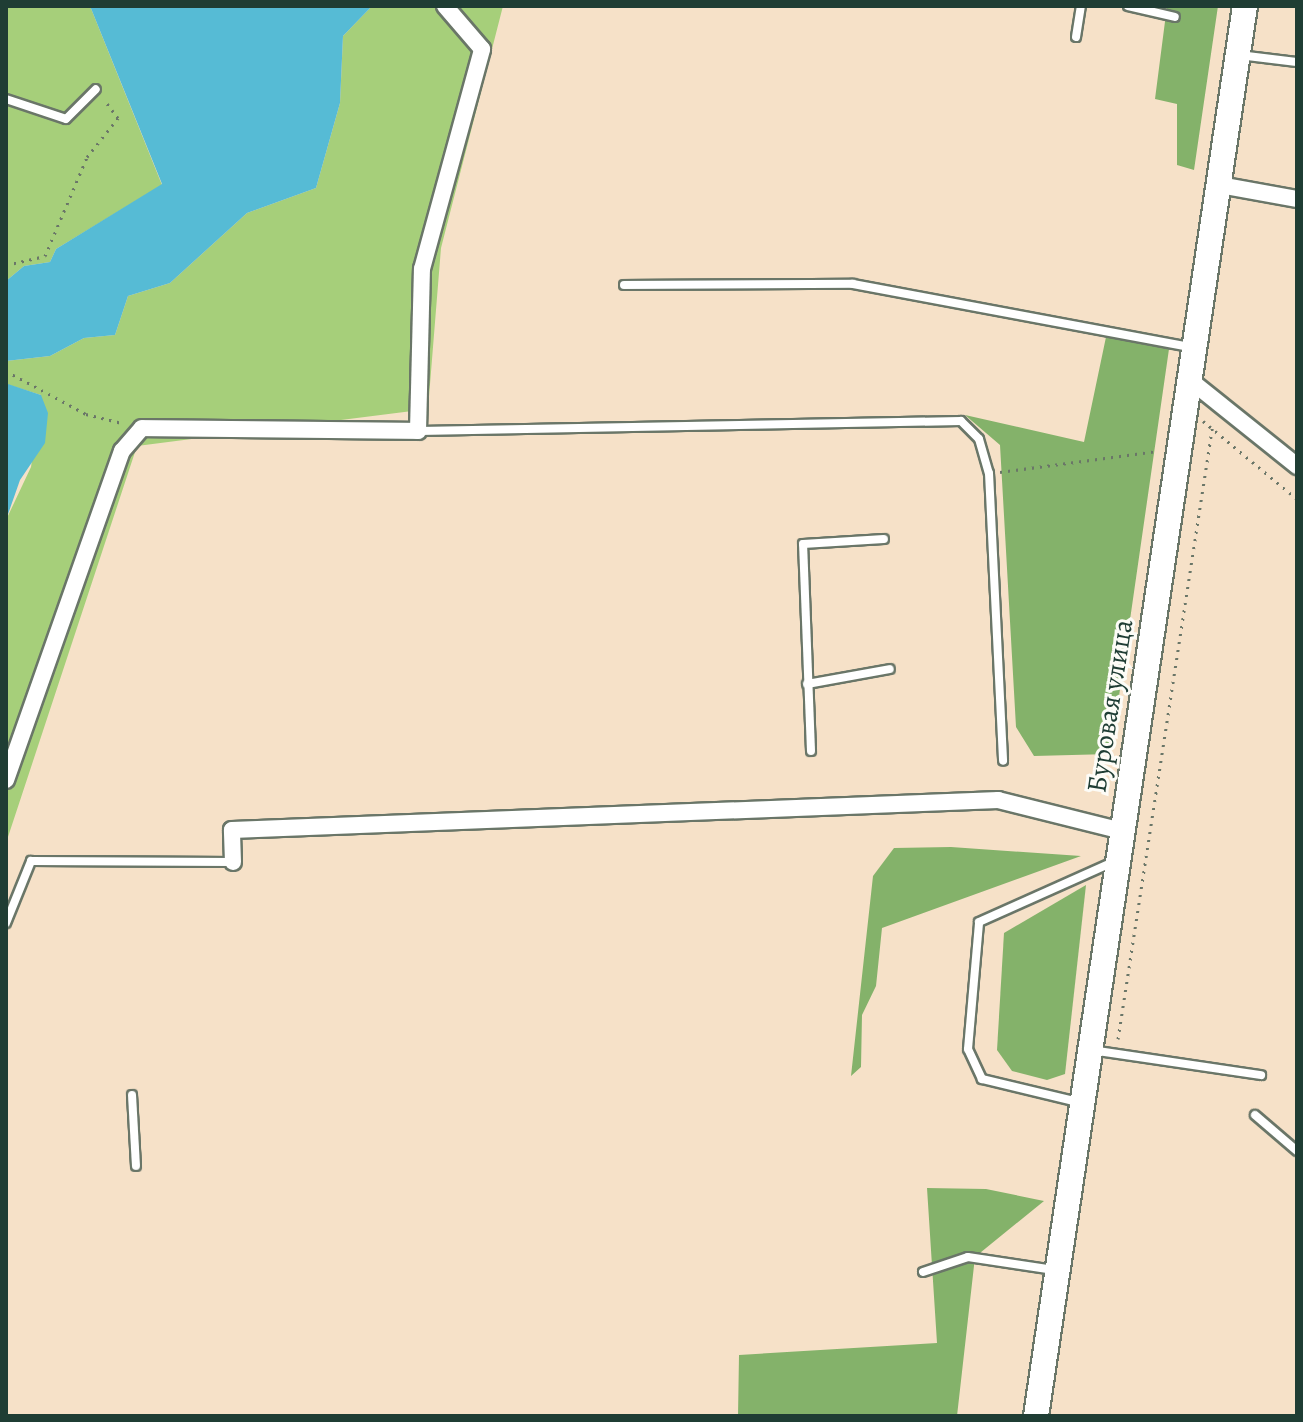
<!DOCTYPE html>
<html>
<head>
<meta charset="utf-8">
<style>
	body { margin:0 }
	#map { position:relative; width:1303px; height:1422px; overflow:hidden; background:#f6e1c8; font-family:Alegreya,serif }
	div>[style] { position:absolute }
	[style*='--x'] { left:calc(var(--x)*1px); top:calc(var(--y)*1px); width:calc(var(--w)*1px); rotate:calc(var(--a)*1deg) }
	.green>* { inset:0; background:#a6cf7a }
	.forest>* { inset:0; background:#84b26a }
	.water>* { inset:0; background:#56bbd5 }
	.path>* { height:3px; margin-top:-1.5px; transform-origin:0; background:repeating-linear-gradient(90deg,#6a7668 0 2px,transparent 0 8px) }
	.roads { filter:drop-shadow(2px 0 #6a7668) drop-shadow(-2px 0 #6a7668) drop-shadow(0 2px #6a7668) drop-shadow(0 -2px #6a7668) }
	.lane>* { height:8px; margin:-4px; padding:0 4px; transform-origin:4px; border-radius:4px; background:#fff }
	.street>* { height:16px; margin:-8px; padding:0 8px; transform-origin:8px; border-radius:8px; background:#fff }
	.secondary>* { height:24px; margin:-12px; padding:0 12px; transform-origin:12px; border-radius:12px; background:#fff }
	span { translate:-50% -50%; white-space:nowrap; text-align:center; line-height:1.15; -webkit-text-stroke:6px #fdfcf7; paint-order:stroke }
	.street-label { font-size:28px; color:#1f3d34 }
	.frame { position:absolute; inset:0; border:8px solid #1f3d34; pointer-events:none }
</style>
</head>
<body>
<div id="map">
	<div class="green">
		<i style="clip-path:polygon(6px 6px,90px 6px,162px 185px,56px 249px,50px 262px,24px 266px,6px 281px)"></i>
		<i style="clip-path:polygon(372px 6px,503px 6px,441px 248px,428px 409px,137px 446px,6px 843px,6px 520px,31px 467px,41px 395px,6px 384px,6px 361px,50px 356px,84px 338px,115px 335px,128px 296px,170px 283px,247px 213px,316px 188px,340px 103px,343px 36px)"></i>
	</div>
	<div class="forest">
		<i style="clip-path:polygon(1167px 6px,1218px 6px,1194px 170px,1177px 165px,1177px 104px,1155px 99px)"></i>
		<i style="clip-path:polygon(1106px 337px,1169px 349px,1115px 724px,1110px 754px,1034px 756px,1016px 727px,1000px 445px,965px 415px,1084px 442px)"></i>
		<i style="clip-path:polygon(951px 847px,1081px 856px,882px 928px,876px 986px,862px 1015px,861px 1067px,851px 1076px,873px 876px,894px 848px)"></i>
		<i style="clip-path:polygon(1086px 885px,1065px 1074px,1047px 1080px,1012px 1071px,997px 1050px,1004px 933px)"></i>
		<i style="clip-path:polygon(927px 1188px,986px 1189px,1044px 1201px,975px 1257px,957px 1416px,738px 1416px,739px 1355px,937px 1343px)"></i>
	</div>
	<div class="water">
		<i style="clip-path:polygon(90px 6px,372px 6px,343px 36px,340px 103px,316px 188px,247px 213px,170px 283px,128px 296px,115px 335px,84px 338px,50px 356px,6px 361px,6px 281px,24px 266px,50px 262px,56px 249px,162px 184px)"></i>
		<i style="clip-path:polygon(8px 384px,41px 395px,48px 413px,45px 443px,20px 480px,6px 520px)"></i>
	</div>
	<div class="path">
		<i style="--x:6;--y:265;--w:40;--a:-13"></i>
		<i style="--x:45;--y:256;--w:108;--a:-67"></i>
		<i style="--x:87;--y:157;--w:50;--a:-51.5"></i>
		<i style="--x:118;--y:118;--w:21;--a:-127"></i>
		<i style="--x:6;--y:371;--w:91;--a:28.3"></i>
		<i style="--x:86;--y:414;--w:38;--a:14"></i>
		<i style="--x:1203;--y:421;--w:122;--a:39.7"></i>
		<i style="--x:1000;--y:472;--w:159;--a:-7.6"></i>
		<i style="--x:1118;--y:1039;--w:623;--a:-81.23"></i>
	</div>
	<div class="roads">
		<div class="lane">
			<i style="--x:1128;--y:6;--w:48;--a:13.2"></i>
			<i style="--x:1076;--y:37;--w:31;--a:-81"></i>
			<i style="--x:1239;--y:55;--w:58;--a:6.9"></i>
			<i style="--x:6;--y:99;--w:63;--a:18.4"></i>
			<i style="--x:66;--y:119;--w:42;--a:-45"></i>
			<i style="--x:624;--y:285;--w:229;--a:-0.3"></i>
			<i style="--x:853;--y:284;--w:344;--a:10.6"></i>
			<i style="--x:419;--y:431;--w:542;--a:-1.06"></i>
			<i style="--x:961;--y:421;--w:25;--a:45"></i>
			<i style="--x:979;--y:439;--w:35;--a:74"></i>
			<i style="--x:989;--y:473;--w:288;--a:87.2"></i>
			<i style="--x:807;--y:684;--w:84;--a:-10.2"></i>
			<i style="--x:811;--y:751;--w:207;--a:-92.2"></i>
			<i style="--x:803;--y:544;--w:81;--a:-3.5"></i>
			<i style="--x:6;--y:923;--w:67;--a:-68"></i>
			<i style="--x:31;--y:861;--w:202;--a:0.3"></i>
			<i style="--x:1091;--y:1050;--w:172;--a:8.4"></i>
			<i style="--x:132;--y:1095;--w:71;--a:86.8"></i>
			<i style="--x:1078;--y:1102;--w:99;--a:-166.5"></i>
			<i style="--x:982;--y:1079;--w:33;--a:-115"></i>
			<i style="--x:968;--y:1049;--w:127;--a:-85"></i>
			<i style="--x:979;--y:922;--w:147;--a:-24.1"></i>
			<i style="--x:1255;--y:1115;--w:55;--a:40.6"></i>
			<i style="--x:923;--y:1272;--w:47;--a:-18.4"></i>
			<i style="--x:968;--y:1257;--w:87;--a:8.6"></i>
		</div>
		<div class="street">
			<i style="--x:1220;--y:185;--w:78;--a:10.3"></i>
			<i style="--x:1191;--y:381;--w:136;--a:38.7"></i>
			<i style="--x:6;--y:780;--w:349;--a:-70.6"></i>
			<i style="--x:122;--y:451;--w:30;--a:-49"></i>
			<i style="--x:142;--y:428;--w:276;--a:0.6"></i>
			<i style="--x:418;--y:431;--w:162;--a:-88.6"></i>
			<i style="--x:422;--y:269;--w:228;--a:-74.7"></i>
			<i style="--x:482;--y:49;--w:57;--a:-130.7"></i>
			<i style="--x:233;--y:862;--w:32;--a:-92"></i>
			<i style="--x:232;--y:830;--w:767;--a:-2.24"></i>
			<i style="--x:998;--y:800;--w:128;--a:14"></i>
		</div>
		<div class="secondary">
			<i style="--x:1036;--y:1416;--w:1425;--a:-81.57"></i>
		</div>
	</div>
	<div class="street-label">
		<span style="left:1110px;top:706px;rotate:-81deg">Буровая улица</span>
	</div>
	<div class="frame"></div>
</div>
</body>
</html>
